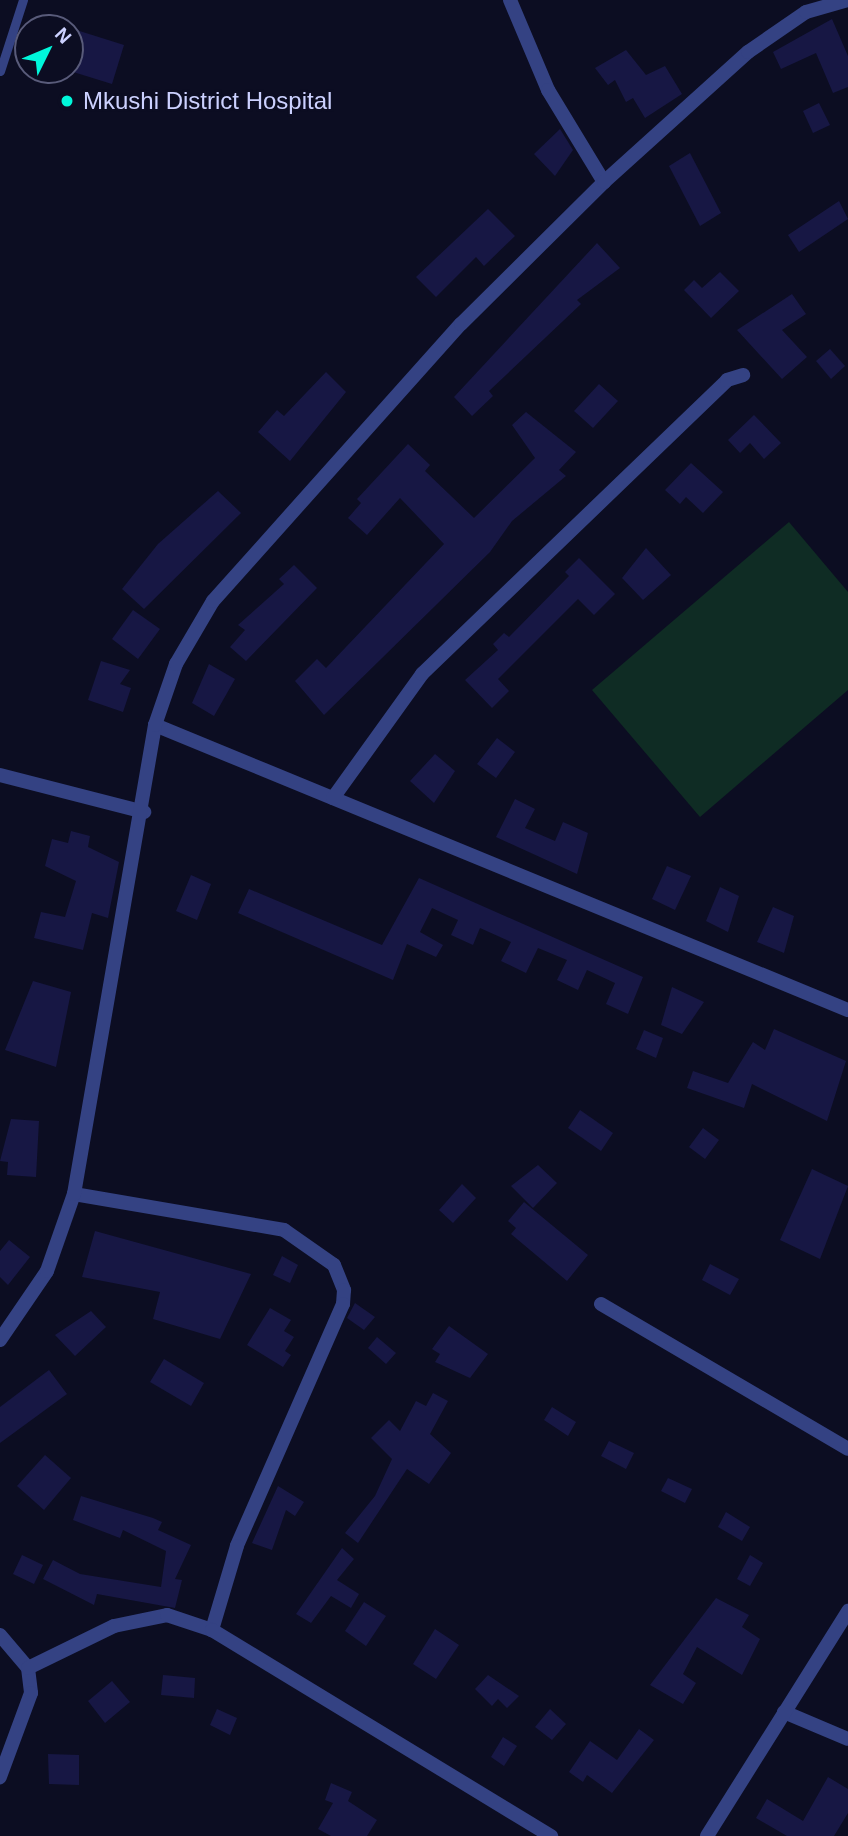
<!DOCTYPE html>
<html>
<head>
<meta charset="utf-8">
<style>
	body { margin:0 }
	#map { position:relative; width:848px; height:1836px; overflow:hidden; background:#0c0d22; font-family:Helvetica,sans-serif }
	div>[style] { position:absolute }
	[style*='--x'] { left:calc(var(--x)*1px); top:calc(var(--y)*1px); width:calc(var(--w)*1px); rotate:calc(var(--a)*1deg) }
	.green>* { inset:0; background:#0f2c24 }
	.building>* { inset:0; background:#171744 }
	.service>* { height:9px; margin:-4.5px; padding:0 4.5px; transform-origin:4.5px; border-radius:4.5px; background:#344283 }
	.minor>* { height:14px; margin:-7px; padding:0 7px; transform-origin:7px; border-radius:7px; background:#344283 }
	.dots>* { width:19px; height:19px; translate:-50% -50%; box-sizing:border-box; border:4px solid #0c0d22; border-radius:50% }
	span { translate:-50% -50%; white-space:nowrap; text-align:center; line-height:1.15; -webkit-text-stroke:5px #0c0d22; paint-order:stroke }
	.poi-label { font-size:24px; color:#ccd1ff }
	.left { translate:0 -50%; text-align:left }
	.north { position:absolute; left:14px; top:14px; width:70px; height:70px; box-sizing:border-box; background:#0c0d22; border:2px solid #595b7a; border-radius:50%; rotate:47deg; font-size:19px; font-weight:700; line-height:28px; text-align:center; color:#ccd1ff }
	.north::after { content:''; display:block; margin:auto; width:24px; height:32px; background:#00f7db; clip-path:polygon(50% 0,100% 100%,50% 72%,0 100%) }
</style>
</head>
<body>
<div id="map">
	<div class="green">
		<i style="clip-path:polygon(789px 522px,848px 592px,848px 690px,700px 817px,592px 690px)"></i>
	</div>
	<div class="building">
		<i style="clip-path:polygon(832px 19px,848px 56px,848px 87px,833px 93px,816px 53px,781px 69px,773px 52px)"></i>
		<i style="clip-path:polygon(70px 28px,124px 45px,112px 84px,70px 71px)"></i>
		<i style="clip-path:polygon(626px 50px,646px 75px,665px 66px,682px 94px,645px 118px,633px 98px,626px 102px,615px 80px,608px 85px,595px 68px)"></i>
		<i style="clip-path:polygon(819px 103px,830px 125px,813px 133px,803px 111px)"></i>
		<i style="clip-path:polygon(560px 129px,573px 150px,555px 176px,534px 154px)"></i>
		<i style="clip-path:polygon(690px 153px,721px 213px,700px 226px,669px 166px)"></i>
		<i style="clip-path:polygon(839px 201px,848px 219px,799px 252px,788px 235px)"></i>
		<i style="clip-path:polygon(488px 209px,515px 236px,484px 266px,476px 257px,436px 297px,416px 277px)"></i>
		<i style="clip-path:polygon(597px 243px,620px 268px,577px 300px,581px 304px,489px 391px,493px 396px,472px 416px,454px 397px)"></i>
		<i style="clip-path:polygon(720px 272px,739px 291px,711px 318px,684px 290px,694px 280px,702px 288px)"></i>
		<i style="clip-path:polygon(792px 294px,806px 314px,782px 330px,807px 357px,782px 379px,737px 330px)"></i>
		<i style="clip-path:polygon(830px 349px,845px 366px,831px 379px,816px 361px)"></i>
		<i style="clip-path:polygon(326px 372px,346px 392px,290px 461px,258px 432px,277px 410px,284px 416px)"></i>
		<i style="clip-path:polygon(599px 384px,618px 401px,593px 428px,574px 411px)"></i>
		<i style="clip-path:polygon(526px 412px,576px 452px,559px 470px,566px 476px,512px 521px,490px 552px,324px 715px,295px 681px,317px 659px,326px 668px,444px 544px,400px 498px,367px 535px,348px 518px,361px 503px,357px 499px,408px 444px,430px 465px,425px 471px,474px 518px,535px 458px,512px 425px)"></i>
		<i style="clip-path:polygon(754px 415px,781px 443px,764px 459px,750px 443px,740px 453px,728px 440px)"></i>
		<i style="clip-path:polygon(691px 463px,723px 492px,703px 513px,686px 497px,680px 504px,665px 490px)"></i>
		<i style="clip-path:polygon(218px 491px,241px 513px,144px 609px,122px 589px,158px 544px)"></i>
		<i style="clip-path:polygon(646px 548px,671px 575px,643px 600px,622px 578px)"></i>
		<i style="clip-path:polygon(579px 558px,615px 594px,594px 615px,578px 599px,498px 679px,509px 691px,492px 708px,465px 680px,498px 650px,493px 644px,504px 633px,509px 637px,569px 576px,565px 572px)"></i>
		<i style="clip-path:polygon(294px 565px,317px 588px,246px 661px,230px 647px,245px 630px,238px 625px,284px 584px,279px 579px)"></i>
		<i style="clip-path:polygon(133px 610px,160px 629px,138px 659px,112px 639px)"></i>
		<i style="clip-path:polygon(101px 661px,130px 670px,120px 684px,131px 688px,123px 712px,88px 700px)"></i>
		<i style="clip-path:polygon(209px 664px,235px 679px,214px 716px,192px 703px)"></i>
		<i style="clip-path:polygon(497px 738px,515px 752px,496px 778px,477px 764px)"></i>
		<i style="clip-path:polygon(435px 754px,455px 771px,434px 803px,410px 781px)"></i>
		<i style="clip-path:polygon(515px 799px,535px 809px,525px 828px,555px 841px,563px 822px,588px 833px,577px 874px,496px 837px)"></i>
		<i style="clip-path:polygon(71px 831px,90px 836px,88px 847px,119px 862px,108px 918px,92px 913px,83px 950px,34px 938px,41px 912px,65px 917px,76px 881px,45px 866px,52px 839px,68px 843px)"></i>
		<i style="clip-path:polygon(667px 866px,691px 876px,675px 910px,652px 899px)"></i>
		<i style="clip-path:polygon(191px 875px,211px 884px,197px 920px,176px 911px)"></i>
		<i style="clip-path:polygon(419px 878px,643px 977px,628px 1014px,606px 1004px,615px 983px,587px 970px,578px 990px,557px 980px,567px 960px,538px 948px,526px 973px,501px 961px,511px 942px,480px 928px,473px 945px,451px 935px,458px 920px,432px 908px,420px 932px,443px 945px,436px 957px,407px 944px,393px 980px,238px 913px,249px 889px,382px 945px)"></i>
		<i style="clip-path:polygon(720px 887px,739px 896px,728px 932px,706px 921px)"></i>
		<i style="clip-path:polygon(773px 907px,794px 916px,784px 953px,757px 942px)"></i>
		<i style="clip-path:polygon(33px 981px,71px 992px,56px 1067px,5px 1050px)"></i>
		<i style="clip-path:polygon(672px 987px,704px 1002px,682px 1034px,661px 1025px)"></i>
		<i style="clip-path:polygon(774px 1029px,846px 1061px,827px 1121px,752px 1084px,744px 1108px,687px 1088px,693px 1071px,728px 1083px,753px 1042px,765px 1050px)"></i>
		<i style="clip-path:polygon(644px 1030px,663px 1038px,656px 1058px,636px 1049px)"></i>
		<i style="clip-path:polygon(580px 1110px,613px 1133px,601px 1151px,568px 1128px)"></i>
		<i style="clip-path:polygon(11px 1119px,39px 1121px,36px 1177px,7px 1175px,8px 1162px,0 1161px)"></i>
		<i style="clip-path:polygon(703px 1128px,719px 1140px,705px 1159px,689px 1147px)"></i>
		<i style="clip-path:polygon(538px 1165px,557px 1183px,533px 1208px,511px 1186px)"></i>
		<i style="clip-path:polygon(812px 1169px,848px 1186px,820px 1259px,780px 1240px)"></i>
		<i style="clip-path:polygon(462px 1184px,476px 1198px,453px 1223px,439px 1210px)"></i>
		<i style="clip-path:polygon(524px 1202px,588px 1255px,567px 1281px,511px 1234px,516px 1228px,508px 1221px)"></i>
		<i style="clip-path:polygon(95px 1231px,251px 1274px,220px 1339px,153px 1319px,160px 1292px,82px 1277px)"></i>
		<i style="clip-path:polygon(9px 1240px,30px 1257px,8px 1285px,0 1277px,0 1251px)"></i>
		<i style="clip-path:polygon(282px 1256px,298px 1265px,290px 1283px,273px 1275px)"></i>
		<i style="clip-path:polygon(710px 1264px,739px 1279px,730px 1295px,702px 1280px)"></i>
		<i style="clip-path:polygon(355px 1303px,375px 1317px,364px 1330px,347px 1318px)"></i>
		<i style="clip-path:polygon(270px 1308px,291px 1320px,284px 1331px,294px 1337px,285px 1351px,291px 1355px,283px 1367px,247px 1345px)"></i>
		<i style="clip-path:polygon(91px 1311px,106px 1327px,75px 1356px,55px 1335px)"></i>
		<i style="clip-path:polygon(449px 1326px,488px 1354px,470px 1378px,435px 1362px,440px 1354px,432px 1349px)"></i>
		<i style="clip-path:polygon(377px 1337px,396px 1353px,386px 1364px,368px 1348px)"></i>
		<i style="clip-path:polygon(164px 1359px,204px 1383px,191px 1406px,150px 1382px)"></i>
		<i style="clip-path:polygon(49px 1370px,67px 1394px,0 1443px,0 1407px)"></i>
		<i style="clip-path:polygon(433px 1393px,448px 1401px,430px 1434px,451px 1453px,429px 1484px,407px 1469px,358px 1543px,345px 1533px,375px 1496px,392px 1459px,371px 1438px,389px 1420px,400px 1431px,416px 1401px,426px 1406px)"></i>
		<i style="clip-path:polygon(552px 1407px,576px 1422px,568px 1436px,544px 1420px)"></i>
		<i style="clip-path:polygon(609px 1441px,634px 1453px,626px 1469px,601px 1456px)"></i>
		<i style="clip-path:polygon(45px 1455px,71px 1478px,44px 1510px,17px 1486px)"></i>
		<i style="clip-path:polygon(668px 1478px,692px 1489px,685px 1503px,661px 1491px)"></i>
		<i style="clip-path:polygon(278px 1486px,304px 1502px,295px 1516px,286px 1510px,272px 1550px,252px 1543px)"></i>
		<i style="clip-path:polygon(81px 1496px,153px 1518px,162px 1522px,158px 1530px,191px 1545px,175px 1579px,182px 1580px,175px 1608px,97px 1594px,94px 1605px,43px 1579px,53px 1560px,80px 1574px,161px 1587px,166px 1551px,123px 1530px,120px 1538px,73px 1520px)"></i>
		<i style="clip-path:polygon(726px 1512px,750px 1527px,742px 1541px,718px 1527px)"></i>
		<i style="clip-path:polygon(342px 1548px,354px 1559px,337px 1580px,359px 1594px,351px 1608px,331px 1596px,311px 1623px,296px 1614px)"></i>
		<i style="clip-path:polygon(22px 1555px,43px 1565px,34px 1584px,13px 1574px)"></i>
		<i style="clip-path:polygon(750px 1555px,763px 1563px,750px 1586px,737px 1579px)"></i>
		<i style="clip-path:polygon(716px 1598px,749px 1615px,742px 1627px,760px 1639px,742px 1675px,697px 1647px,683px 1674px,696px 1683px,683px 1704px,650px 1685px)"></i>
		<i style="clip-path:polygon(364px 1602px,386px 1616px,366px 1646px,345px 1631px)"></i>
		<i style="clip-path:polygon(435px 1629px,459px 1645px,436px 1679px,413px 1664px)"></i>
		<i style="clip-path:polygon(163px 1675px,195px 1678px,194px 1698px,161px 1695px)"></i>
		<i style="clip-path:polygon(488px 1675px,519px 1696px,507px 1708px,498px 1699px,492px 1706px,475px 1689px)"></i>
		<i style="clip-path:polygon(112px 1681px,130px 1702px,105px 1723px,88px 1701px)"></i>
		<i style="clip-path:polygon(217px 1709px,237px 1718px,230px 1735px,210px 1725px)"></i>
		<i style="clip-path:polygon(550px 1709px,566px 1724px,552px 1740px,535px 1727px)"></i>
		<i style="clip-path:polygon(639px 1729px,654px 1740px,612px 1793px,587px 1775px,583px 1782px,569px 1772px,590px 1741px,617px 1760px)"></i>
		<i style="clip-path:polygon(503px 1737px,517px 1746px,504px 1766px,491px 1757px)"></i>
		<i style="clip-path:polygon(48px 1754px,79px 1755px,79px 1785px,49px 1784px)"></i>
		<i style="clip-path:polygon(828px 1777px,848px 1789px,848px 1813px,834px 1836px,787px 1836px,756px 1818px,767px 1799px,803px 1821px)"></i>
		<i style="clip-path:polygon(331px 1783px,352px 1792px,348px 1801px,377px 1820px,367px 1836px,331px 1836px,318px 1829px,333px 1803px,325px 1800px)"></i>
	</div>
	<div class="service">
		<i style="--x:0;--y:71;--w:75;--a:-72.1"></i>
	</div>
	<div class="minor">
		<i style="--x:510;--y:0;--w:98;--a:67.1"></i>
		<i style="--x:548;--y:90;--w:108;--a:58.7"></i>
		<i style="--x:155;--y:725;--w:749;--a:22.36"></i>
		<i style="--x:0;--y:775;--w:149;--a:14.4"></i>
		<i style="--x:333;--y:798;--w:153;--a:-54.3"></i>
		<i style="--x:422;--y:674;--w:424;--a:-43.9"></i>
		<i style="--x:727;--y:380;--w:17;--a:-17"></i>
		<i style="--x:74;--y:1194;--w:213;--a:9.7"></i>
		<i style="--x:284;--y:1230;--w:61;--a:35"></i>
		<i style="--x:334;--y:1265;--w:27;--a:68"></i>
		<i style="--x:344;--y:1290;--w:14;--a:94"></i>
		<i style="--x:343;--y:1304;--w:264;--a:113.7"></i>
		<i style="--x:237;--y:1546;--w:88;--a:106.6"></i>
		<i style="--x:601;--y:1304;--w:286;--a:30.4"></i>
		<i style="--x:0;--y:1340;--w:83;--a:-55.7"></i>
		<i style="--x:47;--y:1271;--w:82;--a:-70.7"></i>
		<i style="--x:74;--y:1194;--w:476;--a:-80.2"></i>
		<i style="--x:155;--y:725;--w:65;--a:-71"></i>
		<i style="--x:176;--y:664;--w:73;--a:-59.6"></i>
		<i style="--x:213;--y:601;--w:372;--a:-48.2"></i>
		<i style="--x:461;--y:324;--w:202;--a:-44.8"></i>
		<i style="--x:604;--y:182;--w:194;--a:-42.1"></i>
		<i style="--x:748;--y:52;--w:70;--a:-34.6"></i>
		<i style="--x:806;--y:12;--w:44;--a:-15.9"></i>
		<i style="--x:0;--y:1635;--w:43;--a:49.7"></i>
		<i style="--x:28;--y:1668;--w:25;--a:83"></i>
		<i style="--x:31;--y:1693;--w:90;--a:110.3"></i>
		<i style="--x:28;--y:1668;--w:96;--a:-26"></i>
		<i style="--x:114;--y:1626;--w:54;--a:-11.7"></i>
		<i style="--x:167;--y:1615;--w:47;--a:18.4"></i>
		<i style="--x:212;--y:1630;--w:397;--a:31.3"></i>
		<i style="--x:784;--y:1712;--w:69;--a:22.9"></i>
		<i style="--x:707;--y:1836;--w:266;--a:-57.9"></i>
	</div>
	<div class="dots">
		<i style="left:67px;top:101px;background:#00f7db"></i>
	</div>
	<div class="poi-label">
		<span class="left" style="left:83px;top:101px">Mkushi District Hospital</span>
	</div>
	<div class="north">N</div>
</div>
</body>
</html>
